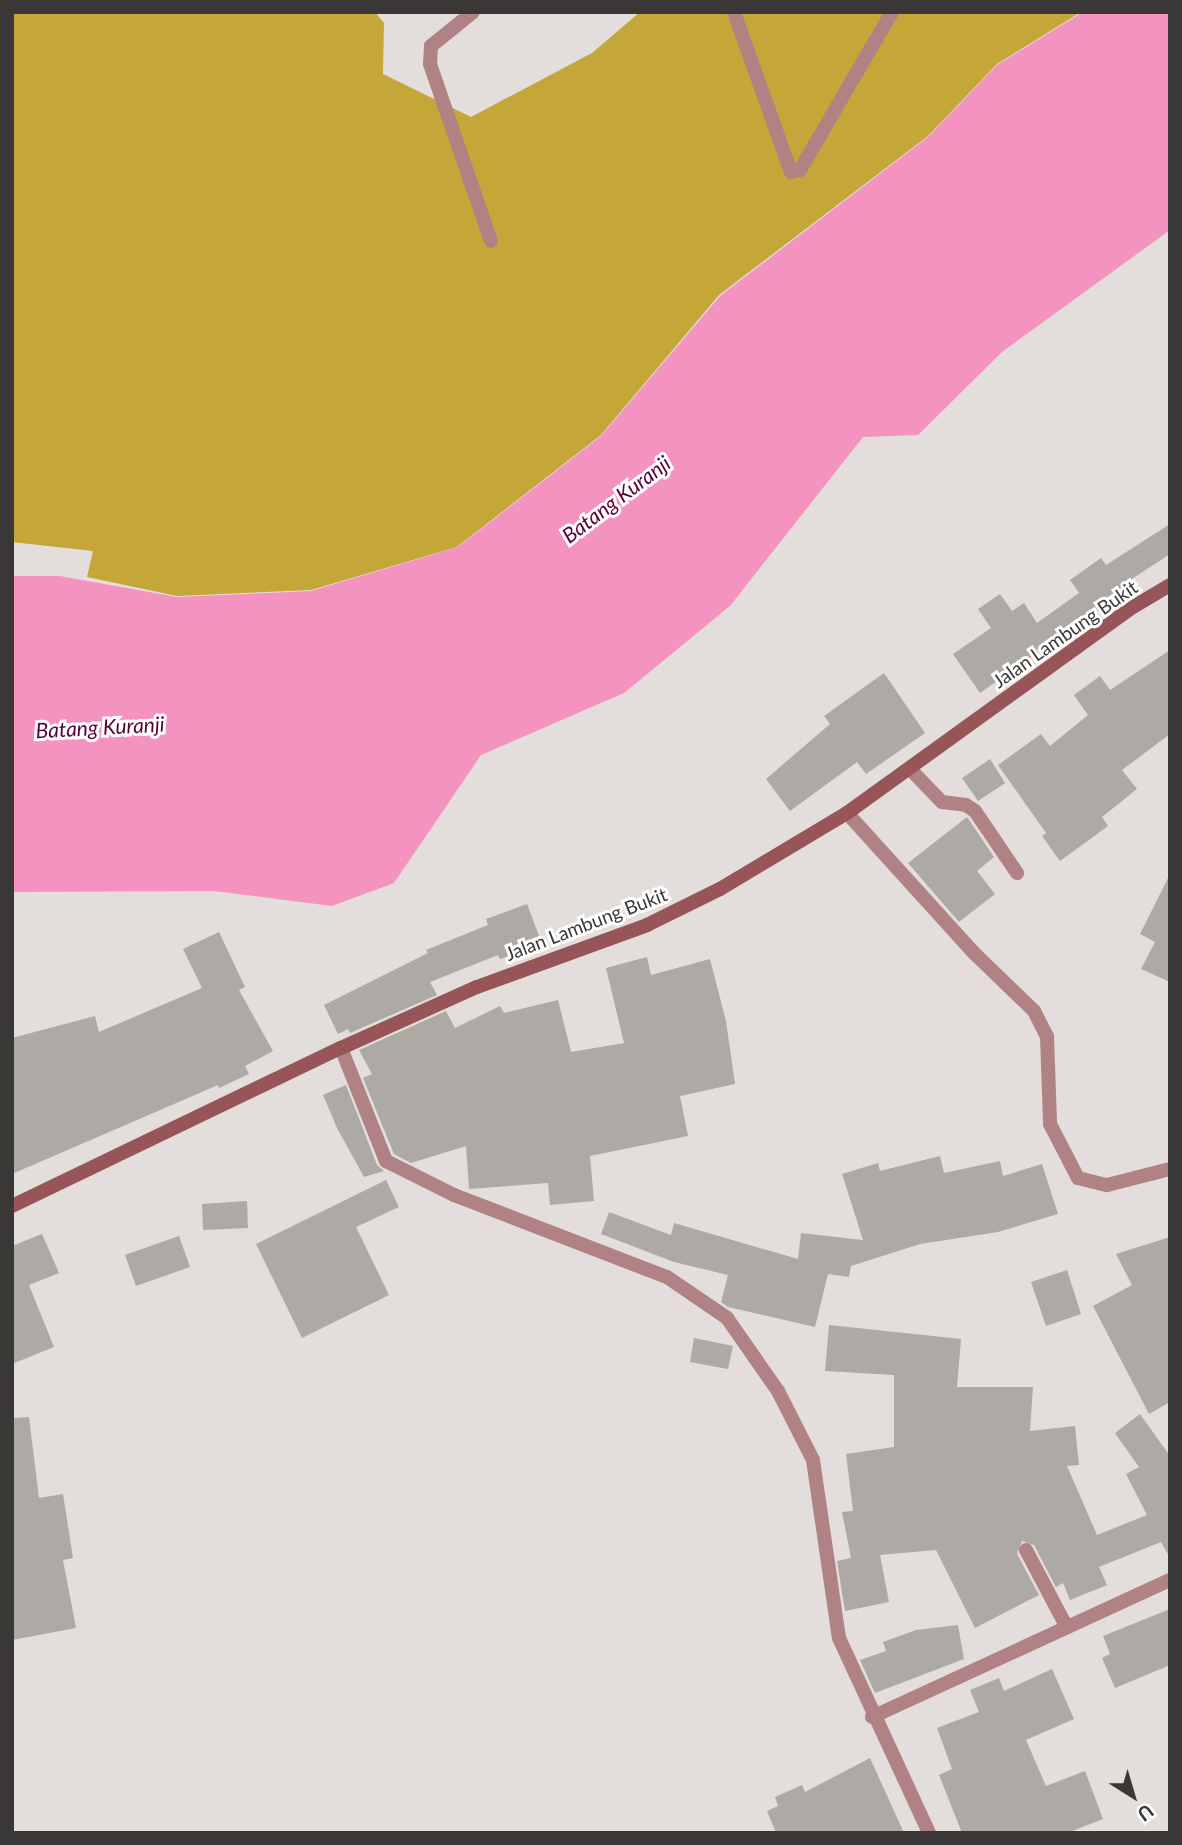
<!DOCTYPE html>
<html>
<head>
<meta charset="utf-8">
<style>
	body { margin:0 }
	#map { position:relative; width:1182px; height:1845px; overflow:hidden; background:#e3dddb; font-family:Lato,sans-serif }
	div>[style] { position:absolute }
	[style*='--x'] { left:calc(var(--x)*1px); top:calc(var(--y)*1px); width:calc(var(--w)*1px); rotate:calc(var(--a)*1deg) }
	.forest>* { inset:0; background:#c4a639 }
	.water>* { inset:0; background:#f593c0 }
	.building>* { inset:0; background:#ada9a5 }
	.street>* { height:14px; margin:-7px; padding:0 7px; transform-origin:7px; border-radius:7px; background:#b18283 }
	.secondary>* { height:14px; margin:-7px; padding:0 7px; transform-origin:7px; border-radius:7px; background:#975558 }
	span { translate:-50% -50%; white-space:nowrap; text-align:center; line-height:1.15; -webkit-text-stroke:6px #fff; paint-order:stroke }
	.street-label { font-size:19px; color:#3a3837 }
	.water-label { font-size:21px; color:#590036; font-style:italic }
	.frame { position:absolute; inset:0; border:14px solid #3a3837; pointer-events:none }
	.north { position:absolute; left:1098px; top:1761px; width:70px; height:70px; -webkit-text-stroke:5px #fff; paint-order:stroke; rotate:143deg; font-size:19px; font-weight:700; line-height:28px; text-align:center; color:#3a3837 }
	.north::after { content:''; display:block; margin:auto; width:24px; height:32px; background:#3a3837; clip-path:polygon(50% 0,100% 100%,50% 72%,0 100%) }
</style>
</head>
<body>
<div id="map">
	<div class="forest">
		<i style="clip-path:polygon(12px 12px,375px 12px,384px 23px,383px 74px,471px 117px,592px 53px,640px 12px,1081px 12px,997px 64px,928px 136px,719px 295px,601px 435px,457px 547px,311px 590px,177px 596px,87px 577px,93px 551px,12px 542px)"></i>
	</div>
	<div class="water">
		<i style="clip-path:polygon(1083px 12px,1170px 12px,1170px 230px,1002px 352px,918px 435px,863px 437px,730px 606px,624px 693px,481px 755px,394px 883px,332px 906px,214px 891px,12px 892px,12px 576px,60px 576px,177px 597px,311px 591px,458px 547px,601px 436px,720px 296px,928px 137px,997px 65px)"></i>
	</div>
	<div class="building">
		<i style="clip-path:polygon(1170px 524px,1170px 554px,1121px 586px,1125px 592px,980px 693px,953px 654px,991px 628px,978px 609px,1000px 594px,1012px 611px,1024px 603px,1037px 623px,1079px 593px,1070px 580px,1101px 558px,1106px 565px)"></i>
		<i style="clip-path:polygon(1170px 650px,1170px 734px,1122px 770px,1137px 789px,1102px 817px,1108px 826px,1060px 861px,1042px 836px,1046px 833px,998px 765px,1041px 734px,1050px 746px,1088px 715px,1074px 695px,1100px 676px,1110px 690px)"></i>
		<i style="clip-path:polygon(884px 673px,925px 733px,866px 774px,857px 762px,790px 811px,766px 779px,830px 724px,824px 716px)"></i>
		<i style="clip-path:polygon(990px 759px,1005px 783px,978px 801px,962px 778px)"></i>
		<i style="clip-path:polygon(967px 817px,994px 857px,977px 871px,995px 894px,959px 922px,908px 863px)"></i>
		<i style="clip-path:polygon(1170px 874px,1170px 982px,1141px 969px,1155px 942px,1140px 934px)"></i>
		<i style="clip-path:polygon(527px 904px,542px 944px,500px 959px,498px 955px,430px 982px,437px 995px,350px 1033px,348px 1029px,338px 1034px,324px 1005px,428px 953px,426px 950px,488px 925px,486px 919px)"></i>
		<i style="clip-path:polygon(219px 932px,245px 987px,239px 990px,273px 1051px,245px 1066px,249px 1074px,219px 1088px,218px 1085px,12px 1174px,12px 1038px,95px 1016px,99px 1032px,202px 988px,183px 949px)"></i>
		<i style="clip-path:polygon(647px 957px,651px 975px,710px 959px,726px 1021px,735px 1084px,680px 1096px,688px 1136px,590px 1156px,594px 1201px,550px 1205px,548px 1183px,469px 1189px,466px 1146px,411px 1163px,394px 1154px,363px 1078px,372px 1074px,359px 1050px,446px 1011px,455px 1028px,500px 1006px,504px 1013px,558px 1000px,571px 1052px,624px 1043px,606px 968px)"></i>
		<i style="clip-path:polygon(346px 1085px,377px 1165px,384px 1171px,364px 1177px,337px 1128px,323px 1095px)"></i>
		<i style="clip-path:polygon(940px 1156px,944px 1173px,1000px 1161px,1003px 1176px,1042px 1164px,1058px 1214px,998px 1232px,920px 1244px,851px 1266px,849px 1277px,828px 1274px,815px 1327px,728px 1307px,721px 1302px,728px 1275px,674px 1262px,601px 1234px,609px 1212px,671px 1235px,674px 1223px,798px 1259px,801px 1233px,863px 1240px,842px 1174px,878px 1163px,880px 1171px)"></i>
		<i style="clip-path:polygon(386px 1180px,399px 1207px,356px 1227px,389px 1295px,302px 1338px,256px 1244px)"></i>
		<i style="clip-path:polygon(247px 1201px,248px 1228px,203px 1230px,202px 1204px)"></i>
		<i style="clip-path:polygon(42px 1234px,59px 1273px,29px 1285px,54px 1347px,12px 1364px,12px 1246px)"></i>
		<i style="clip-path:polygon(179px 1236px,190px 1267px,136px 1286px,125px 1255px)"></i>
		<i style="clip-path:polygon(1170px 1237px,1170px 1402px,1149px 1414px,1093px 1306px,1132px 1285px,1116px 1254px)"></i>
		<i style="clip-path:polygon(1067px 1270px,1081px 1314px,1046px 1326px,1031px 1282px)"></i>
		<i style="clip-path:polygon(829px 1325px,961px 1339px,957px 1387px,1033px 1387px,1030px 1431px,1075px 1426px,1079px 1465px,1067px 1466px,1097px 1535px,1147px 1515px,1126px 1474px,1139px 1467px,1115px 1433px,1140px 1414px,1170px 1456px,1170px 1558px,1161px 1542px,1099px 1567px,1107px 1585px,1070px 1600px,1063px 1583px,1056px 1587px,1034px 1545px,1022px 1541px,1017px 1554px,1039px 1595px,975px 1628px,936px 1550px,880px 1555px,889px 1602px,845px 1611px,837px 1561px,851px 1558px,842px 1512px,853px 1511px,846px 1454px,894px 1447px,894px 1375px,825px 1371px)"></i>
		<i style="clip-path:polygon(694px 1338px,733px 1346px,728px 1369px,690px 1362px)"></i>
		<i style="clip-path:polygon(29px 1417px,39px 1498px,63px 1494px,73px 1558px,63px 1560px,76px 1628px,12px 1640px,12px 1418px)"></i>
		<i style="clip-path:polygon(1170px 1609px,1170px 1665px,1115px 1688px,1102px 1658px,1110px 1654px,1103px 1636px)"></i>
		<i style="clip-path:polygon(958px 1625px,964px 1659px,875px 1693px,860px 1660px,886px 1651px,883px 1642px,916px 1630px)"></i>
		<i style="clip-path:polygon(1052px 1669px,1074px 1719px,1026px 1740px,1046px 1786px,1085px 1771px,1103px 1819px,1067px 1833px,962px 1833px,939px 1775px,952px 1769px,937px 1728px,979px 1712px,970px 1690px,999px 1678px,1004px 1691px)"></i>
		<i style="clip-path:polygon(870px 1758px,904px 1833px,776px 1833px,767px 1811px,778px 1806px,775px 1797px,802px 1785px,805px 1792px)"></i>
	</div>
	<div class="street">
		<i style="--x:473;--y:12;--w:54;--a:141"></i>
		<i style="--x:431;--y:46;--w:18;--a:93"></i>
		<i style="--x:430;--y:64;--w:187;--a:71"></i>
		<i style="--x:734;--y:12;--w:170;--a:70.4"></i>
		<i style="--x:791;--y:172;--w:9;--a:-13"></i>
		<i style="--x:800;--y:170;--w:183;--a:-59.8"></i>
		<i style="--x:910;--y:769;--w:46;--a:45.9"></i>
		<i style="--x:942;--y:802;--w:24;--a:7"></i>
		<i style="--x:966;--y:805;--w:11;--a:34"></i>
		<i style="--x:975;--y:811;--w:75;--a:55.9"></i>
		<i style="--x:847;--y:813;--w:188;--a:47.8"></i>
		<i style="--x:973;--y:952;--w:85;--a:44"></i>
		<i style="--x:1034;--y:1011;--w:28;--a:63"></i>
		<i style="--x:1047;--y:1036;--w:88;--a:88"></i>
		<i style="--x:1050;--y:1124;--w:61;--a:62.6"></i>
		<i style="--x:1078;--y:1178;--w:30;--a:14"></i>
		<i style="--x:1107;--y:1185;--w:65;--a:-14.3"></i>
		<i style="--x:341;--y:1048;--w:122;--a:68.3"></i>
		<i style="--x:386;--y:1161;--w:76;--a:26.6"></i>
		<i style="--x:454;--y:1195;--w:228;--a:21.1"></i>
		<i style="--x:667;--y:1277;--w:73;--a:34.3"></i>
		<i style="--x:727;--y:1318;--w:89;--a:55.1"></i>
		<i style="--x:778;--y:1391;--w:77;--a:63.1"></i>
		<i style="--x:813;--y:1460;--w:180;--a:81.7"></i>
		<i style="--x:839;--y:1638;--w:215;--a:65.2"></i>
		<i style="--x:1026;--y:1550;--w:86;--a:62.2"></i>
		<i style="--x:872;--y:1717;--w:328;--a:-24.7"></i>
	</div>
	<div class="secondary">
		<i style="--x:12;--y:1206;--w:365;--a:-25.7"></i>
		<i style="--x:341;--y:1048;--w:149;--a:-24.2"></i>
		<i style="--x:477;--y:987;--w:181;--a:-20"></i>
		<i style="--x:647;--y:925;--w:81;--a:-26.3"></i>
		<i style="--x:720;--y:889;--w:148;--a:-30.9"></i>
		<i style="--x:847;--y:813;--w:347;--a:-35.8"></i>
		<i style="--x:1128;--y:610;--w:49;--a:-30.8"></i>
	</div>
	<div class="street-label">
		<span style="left:1065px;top:634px;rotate:-35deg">Jalan Lambung Bukit</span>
		<span style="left:586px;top:924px;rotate:-21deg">Jalan Lambung Bukit</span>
	</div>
	<div class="water-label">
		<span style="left:616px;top:499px;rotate:-37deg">Batang Kuranji</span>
		<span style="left:100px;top:727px;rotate:-3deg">Batang Kuranji</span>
	</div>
	<div class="frame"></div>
	<div class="north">U</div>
</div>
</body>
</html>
